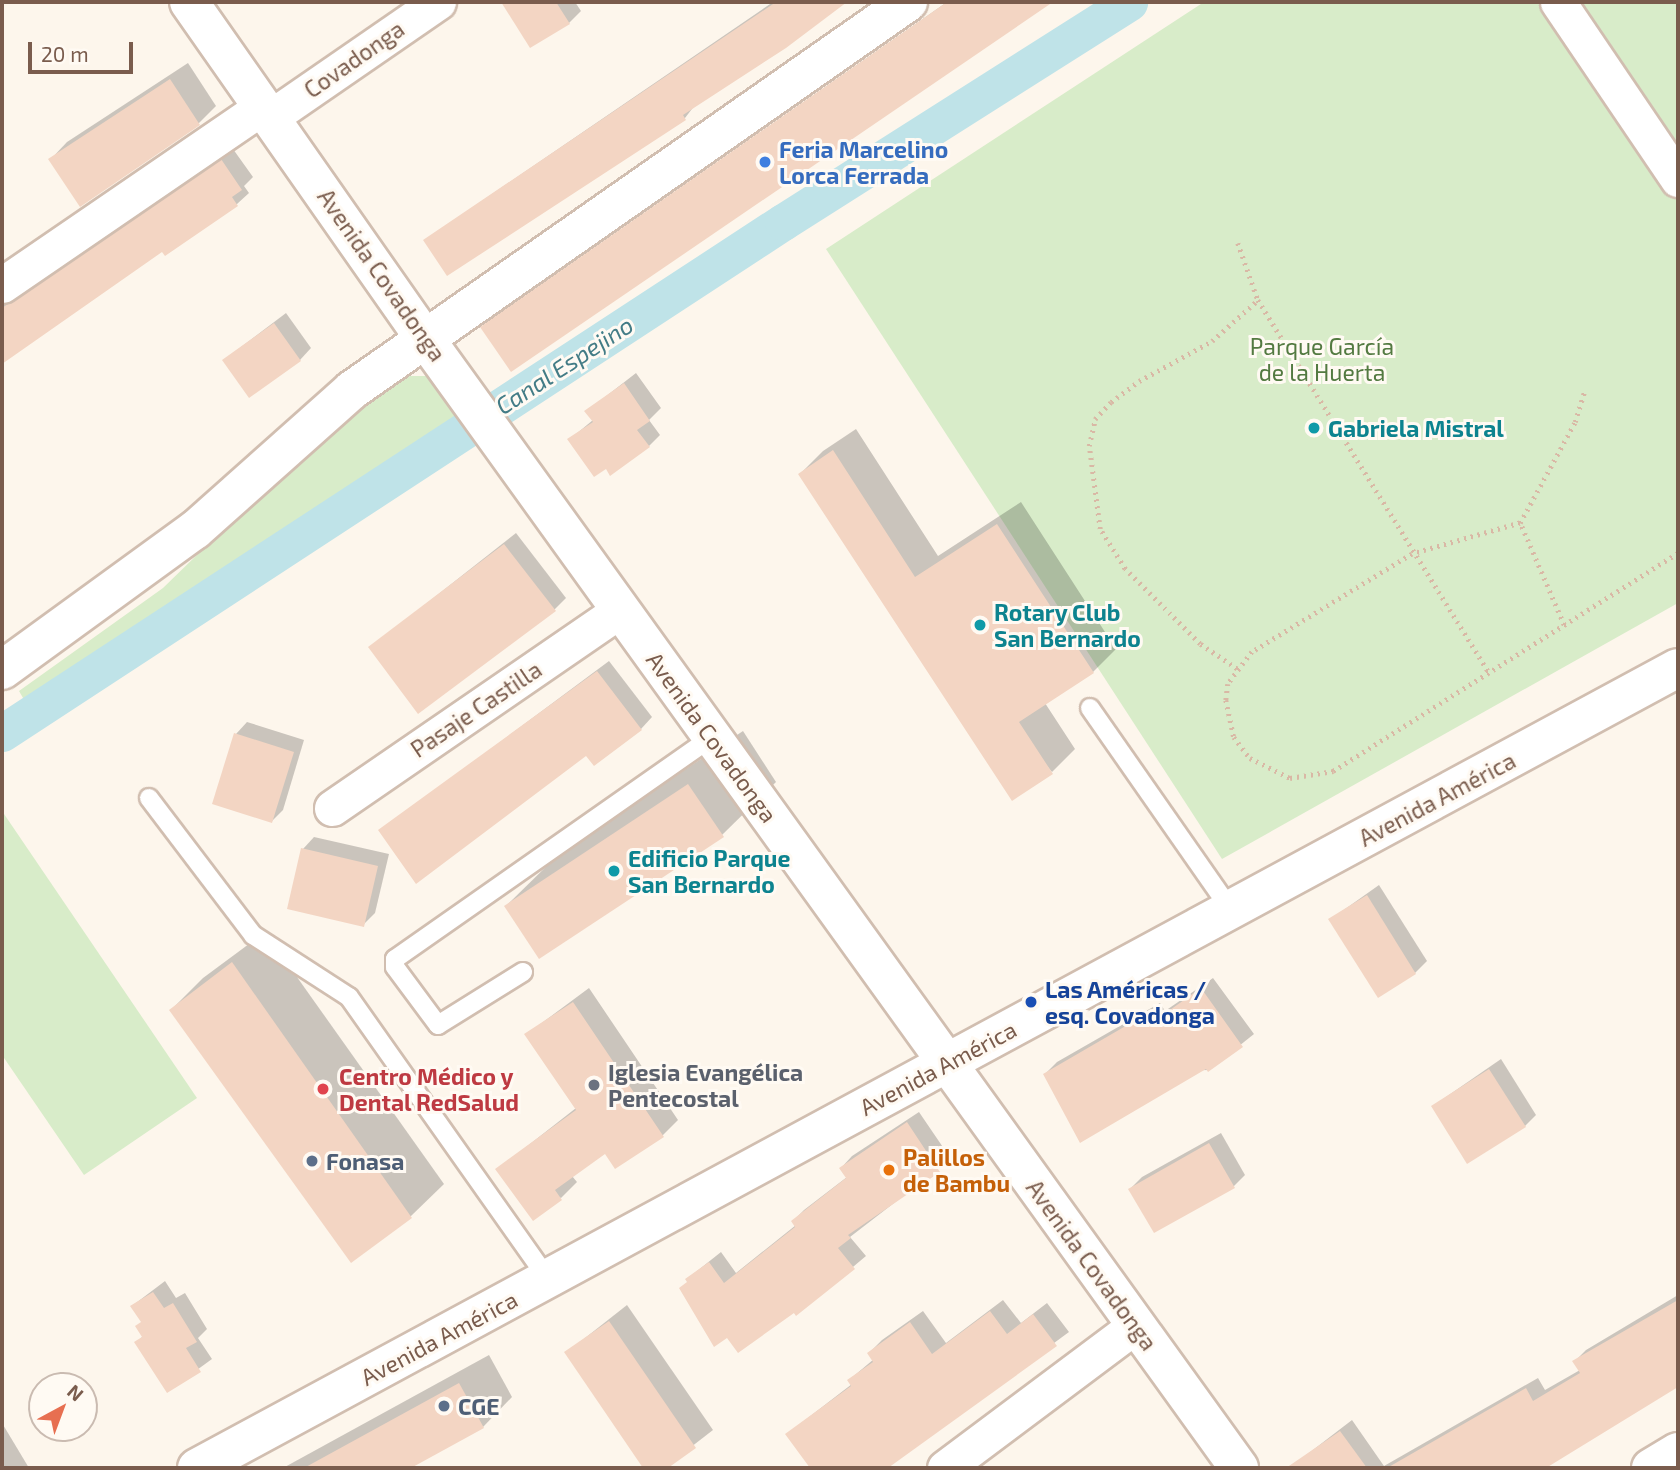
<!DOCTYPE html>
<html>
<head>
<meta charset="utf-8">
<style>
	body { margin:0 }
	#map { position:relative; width:1680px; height:1470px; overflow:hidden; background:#fdf6ec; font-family:"Exo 2",sans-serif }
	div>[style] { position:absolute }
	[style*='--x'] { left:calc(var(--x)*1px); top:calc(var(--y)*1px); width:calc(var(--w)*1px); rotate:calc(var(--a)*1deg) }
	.green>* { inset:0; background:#d8ecc9 }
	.shadow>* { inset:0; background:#0003 }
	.canal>* { height:37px; margin:-18.5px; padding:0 18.5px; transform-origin:18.5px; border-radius:18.5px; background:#bfe3e8 }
	.building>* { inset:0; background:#f3d5c3 }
	.path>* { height:4.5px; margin-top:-2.25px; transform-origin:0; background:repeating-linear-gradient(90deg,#d9b8a5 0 2px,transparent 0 7px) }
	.roads { filter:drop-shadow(2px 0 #d1beb0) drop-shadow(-2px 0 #d1beb0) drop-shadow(0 2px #d1beb0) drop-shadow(0 -2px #d1beb0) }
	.lane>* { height:18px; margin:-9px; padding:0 9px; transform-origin:9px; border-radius:9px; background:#fff }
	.street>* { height:35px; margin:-17.5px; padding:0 17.5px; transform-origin:17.5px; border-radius:17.5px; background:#fff }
	.secondary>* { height:38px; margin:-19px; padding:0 19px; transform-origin:19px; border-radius:19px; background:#fff }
	.dots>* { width:19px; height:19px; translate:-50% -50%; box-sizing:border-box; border:4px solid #fffaf3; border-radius:50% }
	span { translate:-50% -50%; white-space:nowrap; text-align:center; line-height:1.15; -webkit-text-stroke:6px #fffaf3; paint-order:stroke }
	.street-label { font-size:23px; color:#7a5c4d }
	.shop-label { font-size:23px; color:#366cbe; font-weight:700 }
	.left { translate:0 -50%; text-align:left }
	.park-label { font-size:23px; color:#537a41 }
	.culture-label { font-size:23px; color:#0d838f; font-weight:700 }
	.transit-label { font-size:23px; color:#164399; font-weight:700 }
	.worship-label { font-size:23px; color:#5b616d; font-weight:700 }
	.health-label { font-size:23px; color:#be3a42; font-weight:700 }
	.food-label { font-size:23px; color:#c56008; font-weight:700 }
	.service-label { font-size:23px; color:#4e5e75; font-weight:700 }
	.water-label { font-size:24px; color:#437c86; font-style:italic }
	.frame { position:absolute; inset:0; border:4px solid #7a5c4d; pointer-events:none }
	.north { position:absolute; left:28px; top:1372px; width:70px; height:70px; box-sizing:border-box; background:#fffaf3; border:2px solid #cabbb1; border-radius:50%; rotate:41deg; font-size:19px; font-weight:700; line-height:28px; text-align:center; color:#7a5c4d }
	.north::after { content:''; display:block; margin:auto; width:24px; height:32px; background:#e76f51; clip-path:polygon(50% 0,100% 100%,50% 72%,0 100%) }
	.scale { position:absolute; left:28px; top:42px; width:105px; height:32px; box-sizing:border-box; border:4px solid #7a5c4d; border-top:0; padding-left:9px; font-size:21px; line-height:24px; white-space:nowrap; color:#7a5c4d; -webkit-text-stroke:5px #fffaf3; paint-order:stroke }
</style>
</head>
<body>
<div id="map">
	<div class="green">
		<i style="clip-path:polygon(1204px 2px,1678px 2px,1678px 603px,1222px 859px,826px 249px)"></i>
		<i style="clip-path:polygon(409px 376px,426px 376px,439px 386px,459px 417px,30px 710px,19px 691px,163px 588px,350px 406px)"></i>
		<i style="clip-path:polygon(2px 811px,197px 1098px,84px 1175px,2px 1055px)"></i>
	</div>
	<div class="shadow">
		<i style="clip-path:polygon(516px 2px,575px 2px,581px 11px,569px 23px,508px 9px)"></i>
		<i style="clip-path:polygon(773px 2px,842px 2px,695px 105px,685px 118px,425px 240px)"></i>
		<i style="clip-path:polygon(947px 2px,1050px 2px,511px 369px,488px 322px)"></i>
		<i style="clip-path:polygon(188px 63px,216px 106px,199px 123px,50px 160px,67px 142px)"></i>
		<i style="clip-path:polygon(233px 149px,253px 177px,244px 186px,249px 193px,237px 204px,165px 253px,163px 250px,2px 362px,2px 303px)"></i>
		<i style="clip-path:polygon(286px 313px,311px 348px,300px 360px,224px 360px)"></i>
		<i style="clip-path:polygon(636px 373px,661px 408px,649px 420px,660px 435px,649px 446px,606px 467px,570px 439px,593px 420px,587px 411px)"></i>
		<i style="clip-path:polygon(856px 429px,938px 556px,1021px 502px,1116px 649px,1093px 672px,1045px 703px,1075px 749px,1052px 772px,800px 474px,823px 451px)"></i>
		<i style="clip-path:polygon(516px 533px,566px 598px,554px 610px,370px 648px)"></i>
		<i style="clip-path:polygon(609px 661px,652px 717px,641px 729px,586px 754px,381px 831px)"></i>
		<i style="clip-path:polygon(247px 722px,304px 740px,283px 810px,272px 821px,236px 734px)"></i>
		<i style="clip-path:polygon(743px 731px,776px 782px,722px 835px,506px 906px,560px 853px)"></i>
		<i style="clip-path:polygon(314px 837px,389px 854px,375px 913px,363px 925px,303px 849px)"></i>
		<i style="clip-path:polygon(1379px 885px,1427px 961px,1415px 973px,1331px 919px)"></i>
		<i style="clip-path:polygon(265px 932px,444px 1184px,411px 1216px,352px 1260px,171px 1010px,203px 978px)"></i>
		<i style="clip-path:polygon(1213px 978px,1254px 1034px,1209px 1070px,1045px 1074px,1057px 1062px,1160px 1003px,1165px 1011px)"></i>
		<i style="clip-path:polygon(589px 988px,678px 1120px,662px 1136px,605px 1152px,572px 1176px,577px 1182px,561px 1198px,497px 1170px,576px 1108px,527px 1034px)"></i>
		<i style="clip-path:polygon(1501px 1059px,1536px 1115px,1525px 1126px,1433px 1106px)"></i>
		<i style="clip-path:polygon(919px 1112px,951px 1159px,850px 1237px,866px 1256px,797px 1314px,687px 1279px,721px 1252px,736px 1273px,796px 1225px,793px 1221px,804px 1210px,847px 1177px,841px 1168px,852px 1156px)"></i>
		<i style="clip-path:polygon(1221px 1133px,1245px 1175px,1234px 1186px,1130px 1189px,1142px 1177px)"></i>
		<i style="clip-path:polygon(165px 1281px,176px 1298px,185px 1293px,207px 1329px,198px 1338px,212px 1359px,168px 1391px,137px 1342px,143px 1336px,142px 1321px,132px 1306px)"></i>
		<i style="clip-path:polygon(1678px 1295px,1678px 1385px,1542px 1468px,1299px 1468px,1296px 1463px,1352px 1420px,1384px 1466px,1538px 1378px,1545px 1390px,1580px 1370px,1575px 1361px,1586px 1350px)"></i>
		<i style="clip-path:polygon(1003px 1300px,1021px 1323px,1047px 1303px,1069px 1332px,884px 1468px,813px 1468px,787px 1434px,852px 1384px,849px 1380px,874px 1359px,869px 1353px,882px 1340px,923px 1311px,946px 1343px)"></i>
		<i style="clip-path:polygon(627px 1305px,713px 1430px,664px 1468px,645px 1468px,566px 1353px)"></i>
		<i style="clip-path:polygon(489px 1355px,512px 1397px,483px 1427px,408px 1468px,283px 1468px)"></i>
		<i style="clip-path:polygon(2px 1423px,29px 1468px,2px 1468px)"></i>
	</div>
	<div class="canal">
		<i style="--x:2;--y:733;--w:933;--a:-33.2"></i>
		<i style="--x:783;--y:222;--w:410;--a:-32.4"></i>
	</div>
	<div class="building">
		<i style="clip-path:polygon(501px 2px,556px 2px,570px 24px,530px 48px)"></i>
		<i style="clip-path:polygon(776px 2px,847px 2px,786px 48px,683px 115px,686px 120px,447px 276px,423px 240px)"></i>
		<i style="clip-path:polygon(947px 2px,1053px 2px,511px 372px,480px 327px)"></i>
		<i style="clip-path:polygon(170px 79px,200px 125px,80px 207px,48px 159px)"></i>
		<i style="clip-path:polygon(221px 159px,242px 190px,232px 197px,238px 206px,165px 256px,162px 252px,2px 364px,2px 308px)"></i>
		<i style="clip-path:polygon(274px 323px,301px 361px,249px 398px,222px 360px)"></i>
		<i style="clip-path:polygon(624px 383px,650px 421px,637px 430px,650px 447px,610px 476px,606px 469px,594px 477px,567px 439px,593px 422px,584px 411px)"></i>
		<i style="clip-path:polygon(833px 450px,915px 577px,997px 524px,1094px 673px,1019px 722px,1053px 774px,1012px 801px,798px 474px)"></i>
		<i style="clip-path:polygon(504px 544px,556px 611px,418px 714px,368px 647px)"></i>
		<i style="clip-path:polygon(597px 671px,642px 730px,594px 766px,586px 756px,416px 884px,378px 830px)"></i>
		<i style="clip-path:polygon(234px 733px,294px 752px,272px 823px,212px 804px)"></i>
		<i style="clip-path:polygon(688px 784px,724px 837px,539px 959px,504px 906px)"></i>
		<i style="clip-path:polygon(301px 848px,378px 866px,364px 927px,287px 909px)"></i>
		<i style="clip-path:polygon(1367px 895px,1416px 974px,1378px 998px,1328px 919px)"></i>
		<i style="clip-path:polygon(232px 962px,412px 1218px,351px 1263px,169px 1010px)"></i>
		<i style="clip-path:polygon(1201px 988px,1243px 1047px,1208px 1072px,1206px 1069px,1080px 1143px,1043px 1074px,1148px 1013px,1153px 1022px)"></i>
		<i style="clip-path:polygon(573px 1002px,664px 1137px,615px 1169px,605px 1154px,555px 1190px,562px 1200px,533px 1221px,495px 1169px,576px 1110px,524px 1034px)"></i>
		<i style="clip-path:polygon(1489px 1069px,1526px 1127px,1467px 1164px,1431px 1106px)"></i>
		<i style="clip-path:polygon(907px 1122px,940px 1172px,848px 1235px,851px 1238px,838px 1248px,855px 1269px,796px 1316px,794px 1313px,738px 1353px,727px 1338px,714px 1347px,679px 1288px,687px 1282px,685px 1279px,709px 1262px,724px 1283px,795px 1227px,791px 1221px,846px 1178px,839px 1168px)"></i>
		<i style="clip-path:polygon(1209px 1143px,1235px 1188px,1154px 1233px,1128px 1189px)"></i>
		<i style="clip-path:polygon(153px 1292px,164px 1308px,173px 1303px,197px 1342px,186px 1348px,201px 1372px,167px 1393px,134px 1342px,142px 1337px,135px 1326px,141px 1322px,130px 1306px)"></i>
		<i style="clip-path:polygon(1678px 1300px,1678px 1387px,1546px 1468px,1387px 1468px,1526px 1388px,1533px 1401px,1580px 1373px,1572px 1361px)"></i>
		<i style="clip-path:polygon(990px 1311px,1007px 1334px,1033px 1314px,1057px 1346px,888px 1468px,810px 1468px,785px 1434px,851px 1386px,847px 1380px,873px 1362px,867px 1353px,910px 1322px,932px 1354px)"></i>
		<i style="clip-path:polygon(609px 1321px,696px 1448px,668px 1468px,643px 1468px,564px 1352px)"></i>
		<i style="clip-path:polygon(459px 1383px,484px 1428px,411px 1468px,304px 1468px)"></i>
		<i style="clip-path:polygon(1340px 1431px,1367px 1468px,1286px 1468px)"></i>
	</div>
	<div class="path">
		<i style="--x:1238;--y:243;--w:60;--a:70.7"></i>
		<i style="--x:1258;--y:300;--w:439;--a:58.2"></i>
		<i style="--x:1520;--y:523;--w:112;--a:164"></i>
		<i style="--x:1412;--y:554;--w:188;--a:148.5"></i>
		<i style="--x:1252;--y:652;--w:40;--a:127"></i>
		<i style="--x:1228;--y:684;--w:16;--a:97"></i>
		<i style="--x:1226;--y:700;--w:38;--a:78"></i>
		<i style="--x:1234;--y:737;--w:26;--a:53"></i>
		<i style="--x:1250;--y:758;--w:45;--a:26.6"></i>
		<i style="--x:1290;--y:778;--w:44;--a:-9.2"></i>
		<i style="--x:1333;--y:771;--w:408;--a:-32.3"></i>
		<i style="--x:1564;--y:625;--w:111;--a:-113.3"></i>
		<i style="--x:1520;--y:523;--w:115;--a:-61.4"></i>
		<i style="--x:1575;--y:422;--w:31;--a:-73"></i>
		<i style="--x:1237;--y:669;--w:45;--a:-146"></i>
		<i style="--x:1200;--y:644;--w:106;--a:-135"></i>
		<i style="--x:1125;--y:569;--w:47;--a:-122"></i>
		<i style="--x:1100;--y:529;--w:84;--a:-97.5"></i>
		<i style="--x:1089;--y:446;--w:28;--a:-77"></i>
		<i style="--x:1095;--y:419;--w:23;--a:-47"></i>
		<i style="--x:1111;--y:402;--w:35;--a:-37"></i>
		<i style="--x:1139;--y:381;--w:83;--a:-28.7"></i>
		<i style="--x:1212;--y:341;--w:62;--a:-41.7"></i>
	</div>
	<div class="roads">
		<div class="lane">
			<i style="--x:1090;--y:708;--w:246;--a:55.1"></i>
			<i style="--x:149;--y:798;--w:172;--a:52.8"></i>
			<i style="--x:253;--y:935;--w:114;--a:32.9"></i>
			<i style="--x:349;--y:997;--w:345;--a:54.8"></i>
			<i style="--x:523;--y:972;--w:100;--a:148.1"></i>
			<i style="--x:438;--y:1025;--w:72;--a:-126.6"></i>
			<i style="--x:395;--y:967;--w:8;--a:-90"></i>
			<i style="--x:395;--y:959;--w:387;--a:-35"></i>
		</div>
		<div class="street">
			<i style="--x:1558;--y:2;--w:214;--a:55.9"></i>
			<i style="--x:271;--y:117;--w:203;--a:-34.6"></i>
			<i style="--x:2;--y:285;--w:316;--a:-34.4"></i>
			<i style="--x:332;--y:808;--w:349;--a:-34.5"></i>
			<i style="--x:945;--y:1468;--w:239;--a:-36.8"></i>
		</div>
		<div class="secondary">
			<i style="--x:189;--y:2;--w:409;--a:55"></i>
			<i style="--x:424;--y:337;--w:1394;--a:54.22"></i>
			<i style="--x:2;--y:670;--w:238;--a:-36"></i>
			<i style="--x:195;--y:530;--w:210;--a:-41.7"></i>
			<i style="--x:352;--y:390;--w:678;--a:-34.91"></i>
			<i style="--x:197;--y:1468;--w:1683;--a:-28.38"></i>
			<i style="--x:1651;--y:1468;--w:31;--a:-31"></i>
		</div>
	</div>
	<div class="dots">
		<i style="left:765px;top:162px;background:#3f7fe0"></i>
		<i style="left:1314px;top:428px;background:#0f9aa8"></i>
		<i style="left:980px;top:625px;background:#0f9aa8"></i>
		<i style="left:614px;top:871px;background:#0f9aa8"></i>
		<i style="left:1031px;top:1002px;background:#1a4fb4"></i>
		<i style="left:594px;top:1085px;background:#6b7280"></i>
		<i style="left:323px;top:1089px;background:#e0444e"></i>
		<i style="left:312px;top:1161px;background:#5c6f8a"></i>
		<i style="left:889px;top:1170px;background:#e8710a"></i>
		<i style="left:444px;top:1406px;background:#5c6f8a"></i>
	</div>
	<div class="street-label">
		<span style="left:354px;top:59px;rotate:-35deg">Covadonga</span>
		<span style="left:382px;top:275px;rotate:55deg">Avenida Covadonga</span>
		<span style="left:476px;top:709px;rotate:-34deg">Pasaje Castilla</span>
		<span style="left:712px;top:737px;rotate:54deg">Avenida Covadonga</span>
		<span style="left:1437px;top:799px;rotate:-28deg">Avenida América</span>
		<span style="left:938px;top:1068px;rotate:-28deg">Avenida América</span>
		<span style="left:1092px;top:1265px;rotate:54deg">Avenida Covadonga</span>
		<span style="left:439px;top:1338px;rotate:-28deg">Avenida América</span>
	</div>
	<div class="shop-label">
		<span class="left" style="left:779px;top:162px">Feria Marcelino<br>Lorca Ferrada</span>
	</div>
	<div class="park-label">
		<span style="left:1322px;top:359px">Parque García<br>de la Huerta</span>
	</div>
	<div class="culture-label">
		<span class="left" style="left:1328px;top:428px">Gabriela Mistral</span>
		<span class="left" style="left:994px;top:625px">Rotary Club<br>San Bernardo</span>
		<span class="left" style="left:628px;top:871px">Edificio Parque<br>San Bernardo</span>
	</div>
	<div class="transit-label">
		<span class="left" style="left:1045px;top:1002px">Las Américas /<br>esq. Covadonga</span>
	</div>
	<div class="worship-label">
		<span class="left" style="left:608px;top:1085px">Iglesia Evangélica<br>Pentecostal</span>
	</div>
	<div class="health-label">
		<span class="left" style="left:339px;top:1089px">Centro Médico y<br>Dental RedSalud</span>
	</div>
	<div class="food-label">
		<span class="left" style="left:903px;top:1170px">Palillos<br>de Bambu</span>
	</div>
	<div class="service-label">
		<span class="left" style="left:326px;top:1161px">Fonasa</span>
		<span class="left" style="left:458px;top:1406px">CGE</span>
	</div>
	<div class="water-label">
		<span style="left:564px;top:365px;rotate:-33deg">Canal Espejino</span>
	</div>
	<div class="frame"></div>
	<div class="north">N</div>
	<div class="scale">20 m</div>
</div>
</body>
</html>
